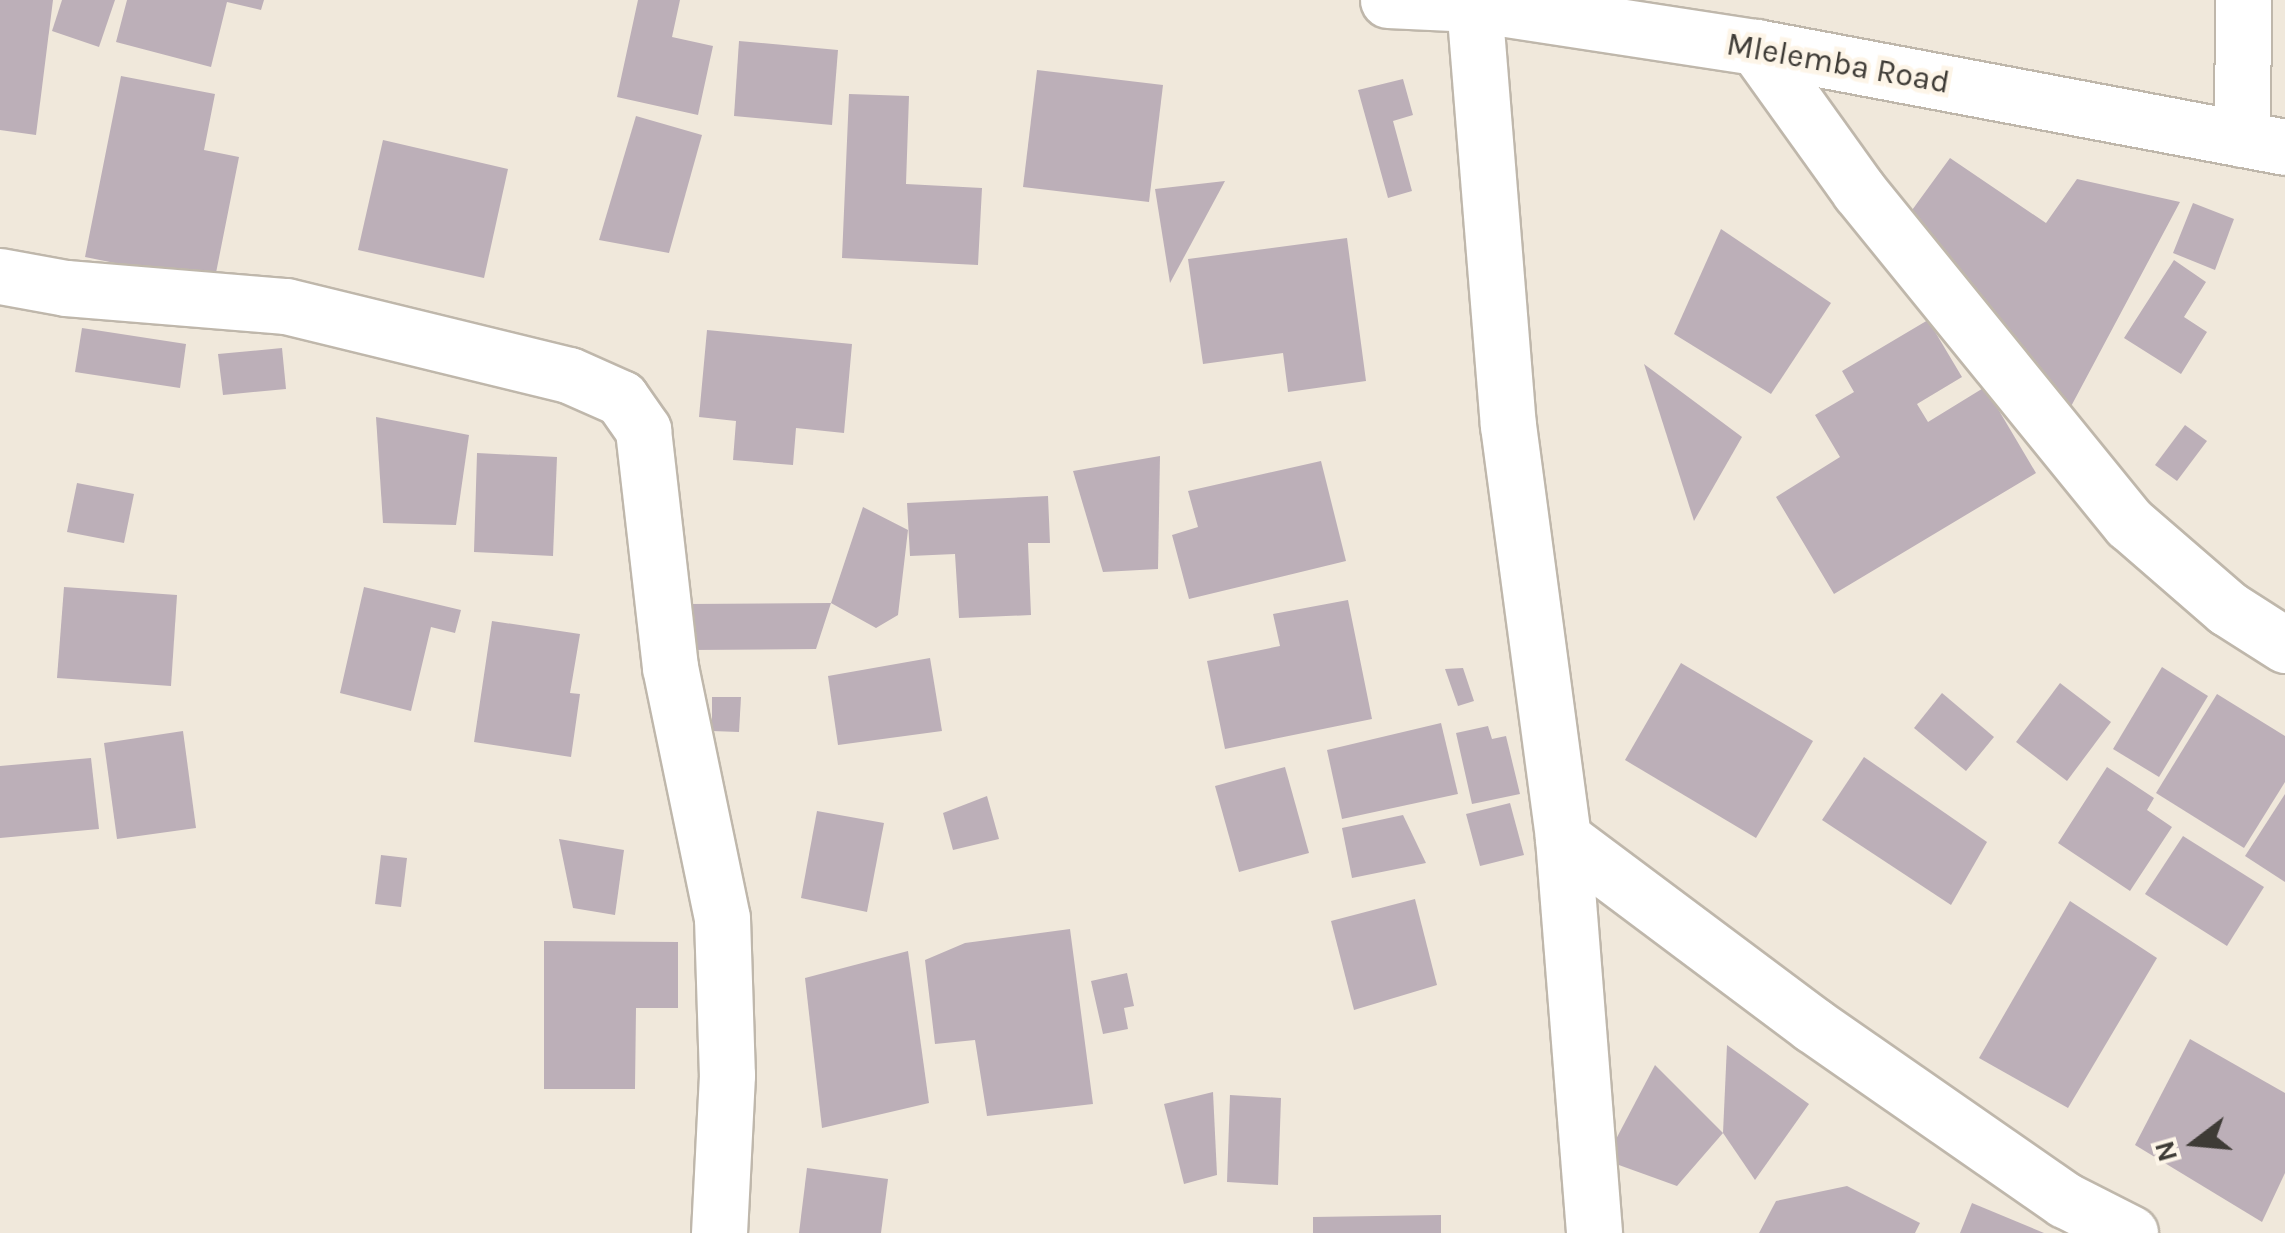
<!DOCTYPE html>
<html>
<head>
<meta charset="utf-8">
<style>
	body { margin:0 }
	#map { position:relative; width:2285px; height:1233px; overflow:hidden; background:#f0e8db; font-family:Karla,sans-serif }
	div>[style] { position:absolute }
	[style*='--x'] { left:calc(var(--x)*1px); top:calc(var(--y)*1px); width:calc(var(--w)*1px); rotate:calc(var(--a)*1deg) }
	.building>* { inset:0; background:#bcafb8 }
	.roads { filter:drop-shadow(2px 0 #bfb7ab) drop-shadow(-2px 0 #bfb7ab) drop-shadow(0 2px #bfb7ab) drop-shadow(0 -2px #bfb7ab) }
	.minor>* { height:55px; margin:-27.5px; padding:0 27.5px; transform-origin:27.5px; border-radius:27.5px; background:#fff }
	.tertiary>* { height:55px; margin:-27.5px; padding:0 27.5px; transform-origin:27.5px; border-radius:27.5px; background:#fff }
	span { translate:-50% -50%; white-space:nowrap; text-align:center; line-height:1.15; -webkit-text-stroke:9px #fdf5e8; paint-order:stroke }
	.street-label { font-size:32px; color:#3e3b36 }
	.north { position:absolute; left:2145px; top:1093px; width:100px; height:100px; -webkit-text-stroke:8px #fdf5e8; paint-order:stroke; rotate:254deg; font-size:28px; font-weight:700; line-height:40px; text-align:center; color:#3e3b36 }
	.north::after { content:''; display:block; margin:auto; width:35px; height:45px; background:#3e3b36; clip-path:polygon(50% 0,100% 100%,50% 72%,0 100%) }
</style>
</head>
<body>
<div id="map">
	<div class="building">
		<i style="clip-path:polygon(0 0,53px 0,36px 135px,0 130px)"></i>
		<i style="clip-path:polygon(62px 0,115px 0,99px 47px,52px 31px)"></i>
		<i style="clip-path:polygon(127px 0,264px 0,261px 10px,227px 2px,211px 67px,116px 42px)"></i>
		<i style="clip-path:polygon(638px 0,680px 0,672px 37px,713px 46px,698px 115px,617px 97px)"></i>
		<i style="clip-path:polygon(739px 41px,838px 50px,832px 125px,734px 116px)"></i>
		<i style="clip-path:polygon(1037px 70px,1163px 85px,1149px 202px,1023px 187px)"></i>
		<i style="clip-path:polygon(121px 76px,215px 94px,204px 150px,239px 157px,214px 283px,85px 257px)"></i>
		<i style="clip-path:polygon(1403px 79px,1413px 115px,1393px 121px,1412px 191px,1388px 198px,1358px 90px)"></i>
		<i style="clip-path:polygon(849px 94px,909px 96px,906px 184px,982px 188px,978px 265px,842px 258px)"></i>
		<i style="clip-path:polygon(636px 116px,702px 135px,669px 253px,599px 240px)"></i>
		<i style="clip-path:polygon(383px 140px,508px 169px,484px 278px,358px 250px)"></i>
		<i style="clip-path:polygon(1950px 158px,2046px 223px,2077px 179px,2180px 202px,2068px 412px,1907px 217px)"></i>
		<i style="clip-path:polygon(1225px 181px,1183px 259px,1170px 283px,1155px 189px)"></i>
		<i style="clip-path:polygon(2193px 203px,2234px 219px,2215px 270px,2173px 253px)"></i>
		<i style="clip-path:polygon(1721px 229px,1831px 303px,1771px 394px,1674px 334px)"></i>
		<i style="clip-path:polygon(1347px 238px,1366px 381px,1288px 392px,1283px 353px,1203px 364px,1188px 259px)"></i>
		<i style="clip-path:polygon(2174px 260px,2206px 282px,2184px 317px,2207px 332px,2181px 374px,2124px 338px)"></i>
		<i style="clip-path:polygon(1928px 320px,1962px 377px,1917px 404px,1928px 422px,1985px 387px,2036px 473px,1834px 594px,1776px 497px,1840px 457px,1815px 415px,1854px 392px,1842px 371px)"></i>
		<i style="clip-path:polygon(82px 328px,186px 344px,180px 388px,75px 372px)"></i>
		<i style="clip-path:polygon(707px 330px,852px 344px,844px 433px,796px 428px,793px 465px,733px 460px,736px 421px,699px 417px)"></i>
		<i style="clip-path:polygon(282px 348px,286px 389px,223px 395px,218px 354px)"></i>
		<i style="clip-path:polygon(1644px 364px,1742px 437px,1694px 521px)"></i>
		<i style="clip-path:polygon(376px 417px,469px 435px,456px 525px,383px 523px)"></i>
		<i style="clip-path:polygon(2185px 425px,2207px 441px,2177px 481px,2155px 465px)"></i>
		<i style="clip-path:polygon(477px 453px,557px 457px,553px 556px,474px 552px)"></i>
		<i style="clip-path:polygon(1160px 456px,1158px 569px,1103px 572px,1073px 471px)"></i>
		<i style="clip-path:polygon(1321px 461px,1346px 561px,1189px 599px,1172px 535px,1198px 527px,1188px 491px)"></i>
		<i style="clip-path:polygon(77px 483px,134px 494px,124px 543px,67px 532px)"></i>
		<i style="clip-path:polygon(1048px 496px,1050px 543px,1028px 543px,1031px 615px,959px 618px,955px 554px,910px 556px,907px 503px)"></i>
		<i style="clip-path:polygon(863px 507px,908px 530px,898px 615px,876px 628px,831px 603px,816px 649px,690px 650px,689px 604px,831px 603px)"></i>
		<i style="clip-path:polygon(64px 587px,177px 595px,171px 686px,57px 678px)"></i>
		<i style="clip-path:polygon(364px 587px,461px 610px,455px 633px,431px 627px,411px 711px,340px 693px)"></i>
		<i style="clip-path:polygon(1348px 600px,1372px 719px,1225px 749px,1207px 661px,1280px 646px,1273px 614px)"></i>
		<i style="clip-path:polygon(492px 621px,580px 634px,570px 693px,580px 694px,571px 757px,474px 742px)"></i>
		<i style="clip-path:polygon(930px 658px,942px 731px,838px 745px,828px 676px)"></i>
		<i style="clip-path:polygon(1681px 663px,1813px 741px,1756px 838px,1625px 760px)"></i>
		<i style="clip-path:polygon(2162px 667px,2208px 696px,2159px 777px,2113px 749px)"></i>
		<i style="clip-path:polygon(1463px 668px,1474px 701px,1458px 706px,1445px 669px)"></i>
		<i style="clip-path:polygon(2060px 683px,2111px 722px,2067px 781px,2016px 742px)"></i>
		<i style="clip-path:polygon(1942px 693px,1994px 737px,1966px 771px,1914px 728px)"></i>
		<i style="clip-path:polygon(2217px 694px,2285px 736px,2285px 782px,2244px 848px,2156px 793px)"></i>
		<i style="clip-path:polygon(712px 697px,741px 697px,739px 732px,712px 731px)"></i>
		<i style="clip-path:polygon(1441px 723px,1458px 794px,1342px 819px,1327px 750px)"></i>
		<i style="clip-path:polygon(1488px 726px,1492px 739px,1506px 736px,1520px 794px,1472px 804px,1456px 733px)"></i>
		<i style="clip-path:polygon(183px 731px,196px 828px,117px 839px,104px 743px)"></i>
		<i style="clip-path:polygon(1864px 757px,1987px 842px,1951px 905px,1822px 820px)"></i>
		<i style="clip-path:polygon(91px 758px,99px 829px,0 838px,0 766px)"></i>
		<i style="clip-path:polygon(1285px 767px,1309px 853px,1239px 872px,1215px 786px)"></i>
		<i style="clip-path:polygon(2107px 767px,2154px 798px,2147px 810px,2172px 827px,2130px 891px,2058px 843px)"></i>
		<i style="clip-path:polygon(2285px 794px,2285px 882px,2245px 856px)"></i>
		<i style="clip-path:polygon(987px 796px,999px 839px,953px 850px,943px 813px)"></i>
		<i style="clip-path:polygon(1510px 803px,1524px 855px,1480px 866px,1466px 814px)"></i>
		<i style="clip-path:polygon(817px 811px,884px 823px,867px 912px,801px 898px)"></i>
		<i style="clip-path:polygon(1403px 815px,1426px 863px,1352px 878px,1342px 828px)"></i>
		<i style="clip-path:polygon(2183px 836px,2264px 887px,2227px 946px,2145px 894px)"></i>
		<i style="clip-path:polygon(559px 839px,624px 850px,615px 915px,573px 908px)"></i>
		<i style="clip-path:polygon(381px 855px,407px 858px,401px 907px,375px 904px)"></i>
		<i style="clip-path:polygon(1415px 899px,1437px 985px,1354px 1010px,1331px 921px)"></i>
		<i style="clip-path:polygon(2070px 901px,2157px 958px,2068px 1108px,1979px 1058px)"></i>
		<i style="clip-path:polygon(1070px 929px,1093px 1104px,987px 1116px,975px 1040px,935px 1044px,925px 960px,965px 943px)"></i>
		<i style="clip-path:polygon(544px 941px,678px 942px,678px 1008px,636px 1008px,635px 1089px,544px 1089px)"></i>
		<i style="clip-path:polygon(908px 951px,929px 1103px,822px 1128px,805px 978px)"></i>
		<i style="clip-path:polygon(1127px 973px,1134px 1006px,1124px 1008px,1128px 1029px,1103px 1034px,1091px 981px)"></i>
		<i style="clip-path:polygon(2190px 1039px,2285px 1093px,2285px 1173px,2262px 1222px,2135px 1145px)"></i>
		<i style="clip-path:polygon(1727px 1045px,1809px 1104px,1755px 1180px,1723px 1133px)"></i>
		<i style="clip-path:polygon(1655px 1065px,1723px 1133px,1677px 1186px,1605px 1160px)"></i>
		<i style="clip-path:polygon(1213px 1092px,1217px 1175px,1184px 1184px,1164px 1104px)"></i>
		<i style="clip-path:polygon(1230px 1095px,1281px 1098px,1278px 1185px,1227px 1182px)"></i>
		<i style="clip-path:polygon(807px 1168px,888px 1179px,881px 1233px,799px 1233px)"></i>
		<i style="clip-path:polygon(1847px 1186px,1920px 1223px,1915px 1233px,1759px 1233px,1776px 1201px)"></i>
		<i style="clip-path:polygon(1972px 1203px,2044px 1233px,1960px 1233px)"></i>
		<i style="clip-path:polygon(1441px 1215px,1441px 1233px,1313px 1233px,1313px 1217px)"></i>
	</div>
	<div class="roads">
		<div class="minor">
			<i style="--x:1474;--y:4;--w:422;--a:85.4"></i>
			<i style="--x:1508;--y:425;--w:417;--a:82.4"></i>
			<i style="--x:1563;--y:838;--w:396;--a:85.5"></i>
			<i style="--x:1756;--y:47;--w:177;--a:54.4"></i>
			<i style="--x:1859;--y:191;--w:428;--a:50.9"></i>
			<i style="--x:2129;--y:523;--w:130;--a:40.9"></i>
			<i style="--x:2227;--y:608;--w:69;--a:32.5"></i>
			<i style="--x:2242;--y:139;--w:139;--a:-89.6"></i>
			<i style="--x:0;--y:276;--w:67;--a:10.3"></i>
			<i style="--x:66;--y:288;--w:221;--a:4.7"></i>
			<i style="--x:286;--y:306;--w:291;--a:13.7"></i>
			<i style="--x:569;--y:375;--w:57;--a:23.9"></i>
			<i style="--x:621;--y:398;--w:39;--a:55"></i>
			<i style="--x:643;--y:430;--w:239;--a:83.5"></i>
			<i style="--x:670;--y:667;--w:256;--a:78.3"></i>
			<i style="--x:722;--y:918;--w:157;--a:88.2"></i>
			<i style="--x:727;--y:1075;--w:158;--a:92.9"></i>
			<i style="--x:1563;--y:838;--w:312;--a:36.8"></i>
			<i style="--x:1813;--y:1025;--w:307;--a:34.8"></i>
			<i style="--x:2065;--y:1200;--w:73;--a:26.9"></i>
		</div>
		<div class="tertiary">
			<i style="--x:1388;--y:0;--w:86;--a:2.7"></i>
			<i style="--x:1474;--y:4;--w:285;--a:8.7"></i>
			<i style="--x:1756;--y:47;--w:538;--a:10.7"></i>
		</div>
	</div>
	<div class="street-label">
		<span style="left:1838px;top:64px;rotate:10deg">Mlelemba Road</span>
	</div>
	<div class="north">N</div>
</div>
</body>
</html>
